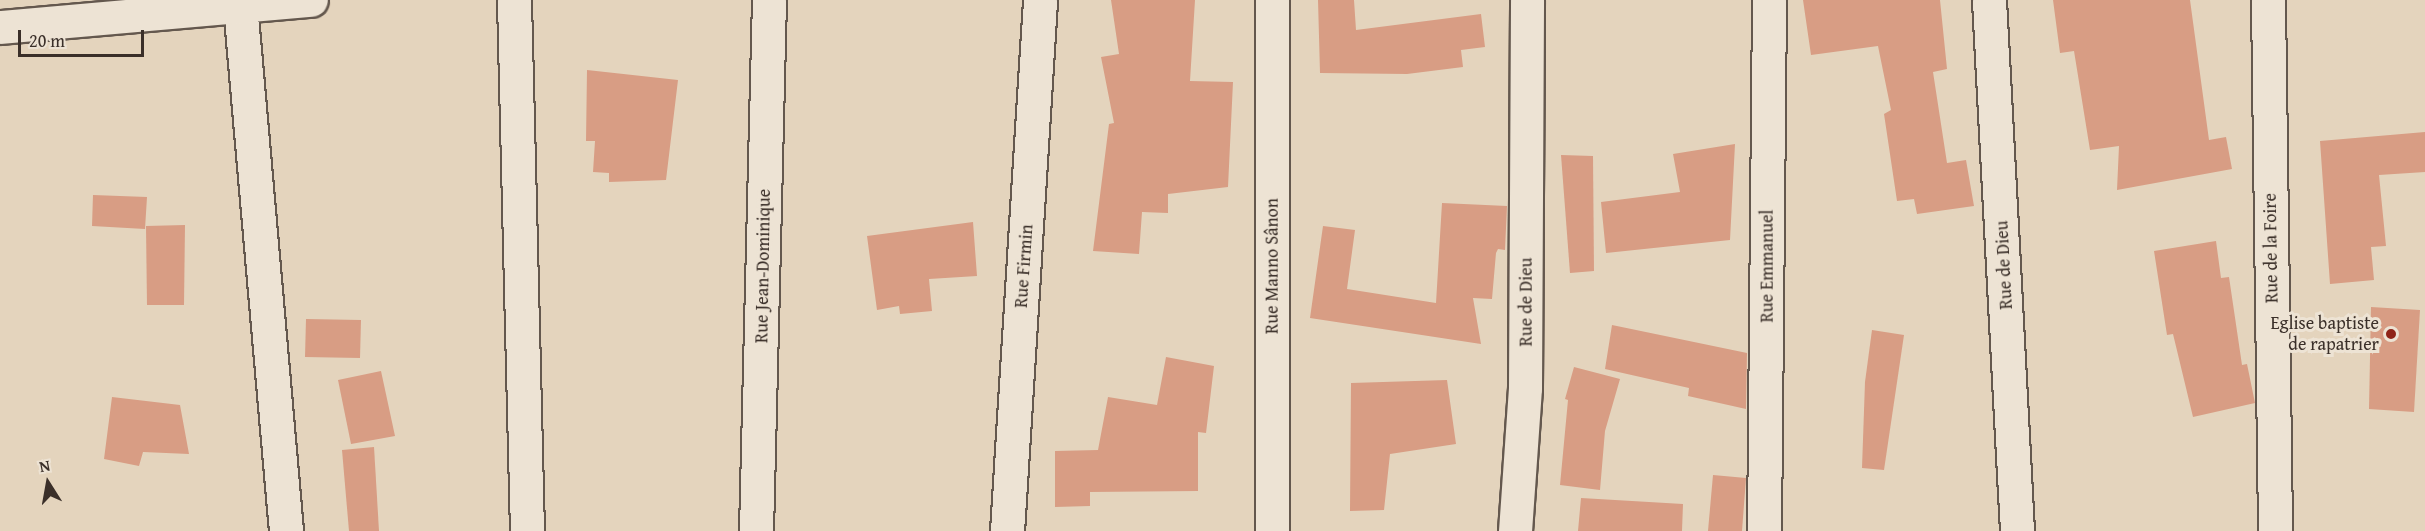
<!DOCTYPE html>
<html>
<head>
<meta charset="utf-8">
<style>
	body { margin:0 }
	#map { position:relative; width:2425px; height:531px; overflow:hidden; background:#e4d4bd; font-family:"Gentium Book Plus",serif }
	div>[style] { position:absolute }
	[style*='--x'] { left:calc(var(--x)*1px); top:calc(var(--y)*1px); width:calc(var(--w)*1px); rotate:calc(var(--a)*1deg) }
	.building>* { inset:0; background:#d89d84 }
	.roads { filter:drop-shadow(2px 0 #64584e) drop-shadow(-2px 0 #64584e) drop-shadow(0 2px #64584e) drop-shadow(0 -2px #64584e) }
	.street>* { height:33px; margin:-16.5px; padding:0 16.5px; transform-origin:16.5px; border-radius:16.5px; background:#ede3d4 }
	.dots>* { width:16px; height:16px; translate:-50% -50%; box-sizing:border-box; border:3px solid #ede3d4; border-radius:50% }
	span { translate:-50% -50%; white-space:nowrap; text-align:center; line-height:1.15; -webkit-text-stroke:6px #ede3d4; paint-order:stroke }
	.street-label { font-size:18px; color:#3a2f29 }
	.poi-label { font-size:18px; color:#3a2f29 }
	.right { translate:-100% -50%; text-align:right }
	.north { position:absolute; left:18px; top:453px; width:60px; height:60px; -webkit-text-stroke:4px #ede3d4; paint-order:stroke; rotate:349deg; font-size:16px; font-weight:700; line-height:24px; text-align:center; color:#3a2f29 }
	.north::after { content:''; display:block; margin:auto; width:21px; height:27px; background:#3a2f29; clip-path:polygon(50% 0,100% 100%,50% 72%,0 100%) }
	.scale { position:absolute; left:18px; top:30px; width:126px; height:27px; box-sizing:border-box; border:3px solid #3a2f29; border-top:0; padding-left:8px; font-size:18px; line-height:21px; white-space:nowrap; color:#3a2f29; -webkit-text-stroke:4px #ede3d4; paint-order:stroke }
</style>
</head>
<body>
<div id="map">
	<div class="building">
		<i style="clip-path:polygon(1111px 0,1195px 0,1190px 81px,1233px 82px,1228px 187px,1168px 194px,1168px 213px,1142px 212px,1139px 254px,1093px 251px,1109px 124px,1114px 123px,1101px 57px,1119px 54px)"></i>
		<i style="clip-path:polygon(1318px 0,1354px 0,1356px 30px,1481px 14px,1485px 47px,1461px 50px,1463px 67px,1407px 74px,1320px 73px)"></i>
		<i style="clip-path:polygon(1803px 0,1940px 0,1947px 69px,1933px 72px,1947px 163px,1966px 160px,1974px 206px,1917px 214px,1914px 199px,1897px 201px,1884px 114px,1891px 110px,1878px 46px,1811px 55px)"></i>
		<i style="clip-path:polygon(2053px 0,2190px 0,2209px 140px,2226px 137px,2232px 169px,2117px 190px,2119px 146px,2090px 150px,2074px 51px,2060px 53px)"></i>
		<i style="clip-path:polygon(587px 70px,678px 80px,666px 180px,609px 182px,609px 173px,593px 172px,595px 141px,586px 141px)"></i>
		<i style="clip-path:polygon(2425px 132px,2425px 172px,2379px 175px,2386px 246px,2371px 247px,2374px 280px,2330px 284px,2320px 141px)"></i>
		<i style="clip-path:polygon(1735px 144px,1730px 240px,1606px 253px,1601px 202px,1680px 192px,1673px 154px)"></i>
		<i style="clip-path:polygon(1561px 155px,1593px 156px,1594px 271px,1570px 273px)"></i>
		<i style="clip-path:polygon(93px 195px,147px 197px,145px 229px,92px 226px)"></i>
		<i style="clip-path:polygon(1442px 203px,1507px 206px,1505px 250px,1498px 249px,1496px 253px,1492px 299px,1473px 298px,1481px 344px,1310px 318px,1323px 226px,1355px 230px,1347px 289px,1436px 303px)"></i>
		<i style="clip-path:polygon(973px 222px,977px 276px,929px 279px,932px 311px,900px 314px,899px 306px,877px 310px,867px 236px)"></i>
		<i style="clip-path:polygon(185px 225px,184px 305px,147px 305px,146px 226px)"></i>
		<i style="clip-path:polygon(2216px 241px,2221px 278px,2229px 277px,2242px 365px,2247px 364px,2255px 403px,2193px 417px,2173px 334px,2167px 335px,2154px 251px)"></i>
		<i style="clip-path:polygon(2371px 307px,2420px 310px,2414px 412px,2369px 409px)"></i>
		<i style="clip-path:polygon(306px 319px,361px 320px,360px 358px,305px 357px)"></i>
		<i style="clip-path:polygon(1612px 325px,1747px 353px,1746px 409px,1688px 396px,1689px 388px,1605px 369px)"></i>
		<i style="clip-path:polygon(1872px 330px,1904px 335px,1884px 470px,1862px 468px,1865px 382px)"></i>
		<i style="clip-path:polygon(1166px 357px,1214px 366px,1206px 433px,1198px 432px,1198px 491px,1090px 492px,1090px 506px,1055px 507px,1055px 451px,1098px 450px,1108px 397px,1157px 405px)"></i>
		<i style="clip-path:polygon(1574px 367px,1620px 379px,1605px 431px,1600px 490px,1560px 485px,1568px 400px,1565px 399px)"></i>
		<i style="clip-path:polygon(381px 371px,395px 436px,351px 444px,338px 380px)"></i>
		<i style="clip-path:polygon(1447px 380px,1456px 444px,1390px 454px,1384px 510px,1350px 511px,1351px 383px)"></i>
		<i style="clip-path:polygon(112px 397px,180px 405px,189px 454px,143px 452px,139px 466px,104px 459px)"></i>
		<i style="clip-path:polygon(374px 447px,379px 531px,349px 531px,342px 450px)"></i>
		<i style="clip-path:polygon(1713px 475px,1746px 478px,1742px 531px,1708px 531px)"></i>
		<i style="clip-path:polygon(1581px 498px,1683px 504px,1682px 531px,1578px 531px)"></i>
	</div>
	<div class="roads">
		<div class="street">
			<i style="--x:514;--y:0;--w:531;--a:88.6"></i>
			<i style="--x:1989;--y:0;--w:532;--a:86.98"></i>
			<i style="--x:2268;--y:0;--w:531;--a:89.24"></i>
			<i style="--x:240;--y:5;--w:528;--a:85"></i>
			<i style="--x:0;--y:27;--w:312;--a:-5"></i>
			<i style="--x:756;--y:531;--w:531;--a:-88.6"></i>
			<i style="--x:1007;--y:531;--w:532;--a:-86.44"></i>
			<i style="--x:1272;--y:531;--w:531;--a:-90"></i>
			<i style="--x:1515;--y:531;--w:143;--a:-86"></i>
			<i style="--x:1525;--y:388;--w:388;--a:-89.7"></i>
			<i style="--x:1764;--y:531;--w:531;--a:-89.46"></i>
		</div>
	</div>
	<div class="dots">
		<i style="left:2391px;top:334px;background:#8f2418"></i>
	</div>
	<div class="street-label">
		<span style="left:2271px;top:248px;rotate:-91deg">Rue de la Foire</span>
		<span style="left:2004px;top:265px;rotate:-93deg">Rue de Dieu</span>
		<span style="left:763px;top:266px;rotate:-89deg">Rue Jean-Dominique</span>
		<span style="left:1024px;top:266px;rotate:-86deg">Rue Firmin</span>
		<span style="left:1272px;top:266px;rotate:-90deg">Rue Manno Sânon</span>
		<span style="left:1767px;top:266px;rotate:-90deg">Rue Emmanuel</span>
		<span style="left:1526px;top:302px;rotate:-90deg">Rue de Dieu</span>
	</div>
	<div class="poi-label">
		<span class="right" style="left:2379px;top:334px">Eglise baptiste<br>de rapatrier</span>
	</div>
	<div class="north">N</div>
	<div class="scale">20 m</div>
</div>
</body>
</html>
